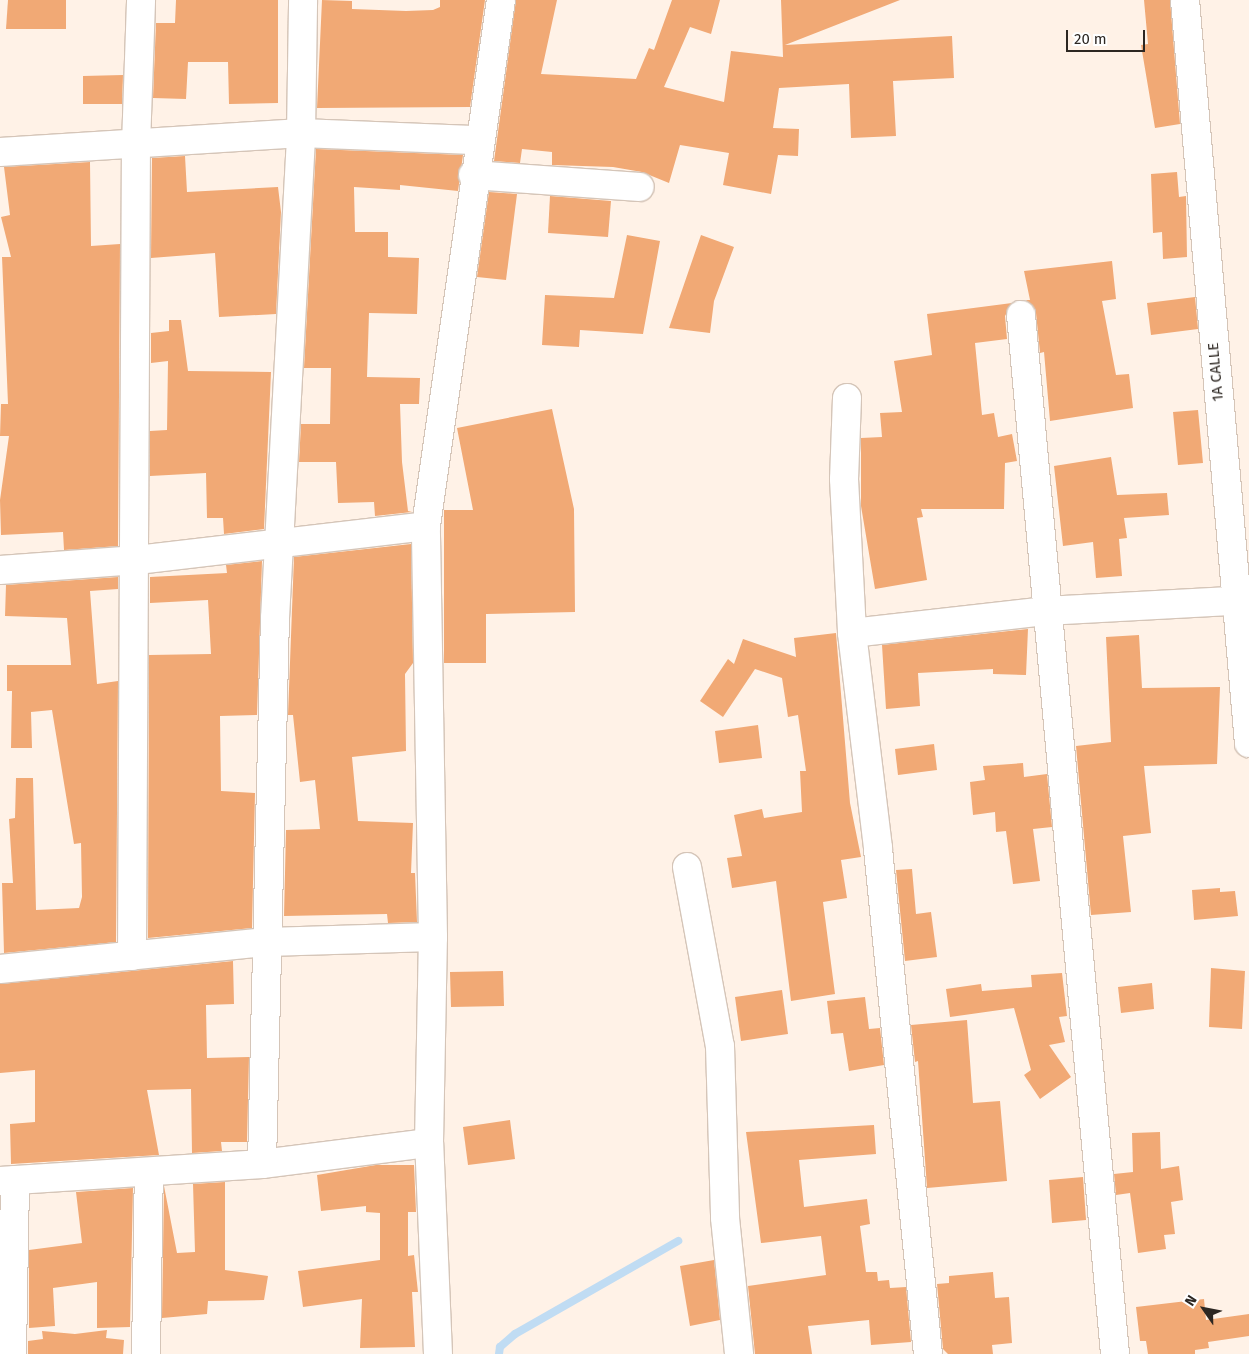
<!DOCTYPE html>
<html>
<head>
<meta charset="utf-8">
<style>
	body { margin:0 }
	#map { position:relative; width:1249px; height:1354px; overflow:hidden; background:#fff2e7; font-family:"Fira Sans",sans-serif }
	div>[style] { position:absolute }
	[style*='--x'] { left:calc(var(--x)*1px); top:calc(var(--y)*1px); width:calc(var(--w)*1px); rotate:calc(var(--a)*1deg) }
	.stream>* { height:8px; margin:-4px; padding:0 4px; transform-origin:4px; border-radius:4px; background:#c0dcf3 }
	.building>* { inset:0; background:#f1a975 }
	.roads { filter:drop-shadow(1px 0 #d5c5b8) drop-shadow(-1px 0 #d5c5b8) drop-shadow(0 1px #d5c5b8) drop-shadow(0 -1px #d5c5b8) }
	.street>* { height:28px; margin:-14px; padding:0 14px; transform-origin:14px; border-radius:14px; background:#fff }
	span { translate:-50% -50%; white-space:nowrap; text-align:center; line-height:1.15; -webkit-text-stroke:4.5px #fff; paint-order:stroke }
	.street-label { font-size:15px; color:#2d2722 }
	.north { position:absolute; left:1179px; top:1284px; width:50px; height:50px; -webkit-text-stroke:4px #fff; paint-order:stroke; rotate:303deg; font-size:14px; font-weight:700; line-height:20px; text-align:center; color:#2d2722 }
	.north::after { content:''; display:block; margin:auto; width:18px; height:22px; background:#2d2722; clip-path:polygon(50% 0,100% 100%,50% 72%,0 100%) }
	.scale { position:absolute; left:1066px; top:30px; width:79px; height:22px; box-sizing:border-box; border:2px solid #2d2722; border-top:0; padding-left:6px; font-size:15px; line-height:18px; white-space:nowrap; color:#2d2722; -webkit-text-stroke:4px #fff; paint-order:stroke }
</style>
</head>
<body>
<div id="map">
	<div class="stream">
		<i style="--x:499;--y:1354;--w:7;--a:-82"></i>
		<i style="--x:500;--y:1347;--w:20;--a:-41"></i>
		<i style="--x:515;--y:1334;--w:188;--a:-29.7"></i>
	</div>
	<div class="building">
		<i style="clip-path:polygon(8px 0,66px 0,66px 29px,6px 29px)"></i>
		<i style="clip-path:polygon(176px 0,278px 0,278px 103px,229px 104px,228px 62px,188px 62px,186px 99px,153px 98px,156px 23px,175px 23px)"></i>
		<i style="clip-path:polygon(322px 0,352px 1px,352px 9px,406px 11px,433px 10px,440px 7px,440px 0,485px 0,470px 107px,317px 108px)"></i>
		<i style="clip-path:polygon(516px 0,557px 0,541px 74px,636px 79px,649px 48px,654px 50px,672px 0,720px 0,711px 34px,690px 27px,664px 87px,724px 102px,731px 51px,783px 57px,781px 0,900px 0,785px 45px,952px 36px,954px 78px,893px 81px,896px 136px,851px 138px,849px 84px,779px 88px,773px 128px,799px 129px,798px 156px,778px 155px,771px 194px,723px 185px,729px 153px,680px 145px,669px 183px,642px 172px,613px 167px,552px 165px,552px 152px,522px 149px,520px 163px,494px 161px)"></i>
		<i style="clip-path:polygon(1144px 0,1170px 0,1180px 124px,1155px 128px,1141px 45px,1148px 44px)"></i>
		<i style="clip-path:polygon(123px 75px,122px 104px,83px 104px,83px 76px)"></i>
		<i style="clip-path:polygon(316px 149px,463px 155px,458px 191px,400px 185px,400px 190px,354px 187px,355px 232px,388px 232px,388px 257px,419px 258px,417px 314px,369px 313px,367px 377px,420px 378px,419px 404px,400px 404px,402px 462px,408px 511px,412px 512px,375px 516px,374px 502px,338px 503px,336px 462px,299px 462px,301px 424px,330px 424px,331px 368px,304px 368px)"></i>
		<i style="clip-path:polygon(185px 156px,187px 192px,278px 187px,281px 212px,276px 314px,219px 317px,215px 253px,151px 258px,152px 158px)"></i>
		<i style="clip-path:polygon(90px 162px,91px 246px,120px 244px,118px 546px,64px 550px,63px 532px,1px 535px,0 500px,9px 436px,0 436px,1px 404px,8px 404px,2px 257px,11px 257px,1px 217px,10px 215px,4px 167px)"></i>
		<i style="clip-path:polygon(1177px 172px,1179px 197px,1186px 196px,1187px 257px,1163px 259px,1162px 232px,1153px 233px,1151px 174px)"></i>
		<i style="clip-path:polygon(489px 192px,517px 194px,506px 280px,477px 277px)"></i>
		<i style="clip-path:polygon(550px 196px,611px 201px,608px 237px,548px 233px)"></i>
		<i style="clip-path:polygon(627px 235px,660px 241px,643px 334px,580px 330px,579px 347px,542px 345px,545px 295px,614px 298px)"></i>
		<i style="clip-path:polygon(701px 235px,734px 247px,714px 301px,710px 333px,669px 328px)"></i>
		<i style="clip-path:polygon(1112px 261px,1116px 299px,1102px 301px,1116px 375px,1129px 374px,1133px 408px,1050px 421px,1044px 352px,1040px 353px,1036px 313px,1026px 300px,1030px 300px,1024px 271px)"></i>
		<i style="clip-path:polygon(1195px 297px,1198px 329px,1151px 335px,1147px 303px)"></i>
		<i style="clip-path:polygon(1012px 303px,1005px 316px,1007px 339px,975px 343px,982px 415px,994px 413px,998px 437px,1012px 434px,1017px 461px,1005px 463px,1004px 509px,921px 509px,923px 517px,917px 518px,927px 580px,875px 589px,861px 506px,861px 438px,882px 437px,880px 413px,902px 412px,894px 361px,932px 355px,927px 314px)"></i>
		<i style="clip-path:polygon(169px 320px,181px 320px,188px 371px,271px 372px,264px 529px,224px 534px,223px 518px,207px 518px,206px 473px,150px 476px,150px 431px,167px 430px,168px 361px,151px 363px,151px 333px,169px 331px)"></i>
		<i style="clip-path:polygon(552px 409px,574px 509px,575px 612px,486px 614px,486px 663px,444px 663px,444px 510px,473px 510px,457px 428px)"></i>
		<i style="clip-path:polygon(1198px 410px,1203px 463px,1178px 465px,1173px 412px)"></i>
		<i style="clip-path:polygon(1111px 457px,1117px 495px,1167px 493px,1169px 515px,1124px 518px,1127px 538px,1119px 539px,1122px 576px,1096px 578px,1093px 542px,1063px 546px,1054px 466px)"></i>
		<i style="clip-path:polygon(411px 544px,413px 663px,405px 674px,406px 751px,352px 757px,358px 821px,413px 823px,411px 873px,415px 873px,417px 922px,388px 923px,387px 914px,284px 916px,286px 830px,320px 829px,315px 780px,300px 782px,293px 715px,288px 715px,294px 557px)"></i>
		<i style="clip-path:polygon(262px 561px,257px 715px,220px 716px,221px 791px,255px 793px,252px 928px,148px 938px,149px 655px,211px 654px,208px 600px,150px 603px,150px 577px,227px 573px,226px 565px)"></i>
		<i style="clip-path:polygon(118px 577px,118px 589px,90px 591px,97px 684px,118px 681px,116px 942px,4px 953px,2px 883px,13px 883px,9px 819px,15px 818px,16px 778px,33px 778px,36px 910px,79px 908px,82px 897px,81px 843px,74px 844px,52px 710px,31px 712px,32px 748px,11px 748px,12px 691px,7px 691px,7px 665px,71px 665px,67px 618px,5px 616px,6px 585px)"></i>
		<i style="clip-path:polygon(1028px 629px,1026px 675px,993px 674px,993px 669px,918px 673px,920px 706px,886px 709px,882px 645px)"></i>
		<i style="clip-path:polygon(836px 633px,850px 803px,861px 857px,841px 860px,847px 898px,823px 902px,835px 994px,791px 1001px,776px 881px,732px 888px,727px 858px,742px 856px,734px 815px,762px 809px,764px 818px,802px 812px,800px 771px,806px 771px,798px 715px,788px 717px,782px 678px,755px 669px,723px 717px,700px 701px,728px 659px,734px 664px,743px 639px,796px 657px,794px 638px)"></i>
		<i style="clip-path:polygon(1139px 635px,1142px 688px,1220px 687px,1217px 764px,1144px 766px,1151px 833px,1123px 836px,1131px 912px,1091px 915px,1076px 746px,1111px 742px,1106px 637px)"></i>
		<i style="clip-path:polygon(758px 725px,762px 758px,719px 763px,715px 731px)"></i>
		<i style="clip-path:polygon(934px 744px,937px 770px,898px 775px,895px 749px)"></i>
		<i style="clip-path:polygon(1023px 763px,1024px 777px,1047px 774px,1052px 827px,1033px 829px,1040px 881px,1013px 884px,1006px 831px,996px 832px,995px 812px,973px 815px,970px 782px,985px 780px,983px 766px)"></i>
		<i style="clip-path:polygon(912px 869px,916px 914px,931px 912px,937px 957px,905px 961px,896px 870px)"></i>
		<i style="clip-path:polygon(1220px 888px,1220px 892px,1235px 891px,1238px 916px,1194px 920px,1192px 890px)"></i>
		<i style="clip-path:polygon(233px 961px,234px 1004px,206px 1005px,207px 1058px,249px 1057px,247px 1142px,221px 1142px,222px 1151px,192px 1153px,191px 1089px,147px 1090px,159px 1155px,11px 1164px,10px 1124px,35px 1122px,35px 1070px,0 1073px,0 984px)"></i>
		<i style="clip-path:polygon(1211px 968px,1245px 971px,1242px 1029px,1209px 1027px)"></i>
		<i style="clip-path:polygon(503px 971px,504px 1006px,451px 1007px,450px 972px)"></i>
		<i style="clip-path:polygon(1062px 973px,1067px 1016px,1059px 1017px,1065px 1042px,1049px 1045px,1071px 1077px,1040px 1099px,1024px 1075px,1031px 1070px,1014px 1008px,950px 1017px,946px 989px,981px 984px,982px 991px,1032px 987px,1031px 975px)"></i>
		<i style="clip-path:polygon(1152px 983px,1154px 1009px,1121px 1013px,1118px 987px)"></i>
		<i style="clip-path:polygon(782px 990px,788px 1034px,741px 1041px,735px 997px)"></i>
		<i style="clip-path:polygon(865px 997px,869px 1029px,880px 1028px,884px 1065px,849px 1071px,843px 1033px,831px 1034px,827px 1001px)"></i>
		<i style="clip-path:polygon(967px 1020px,973px 1103px,1000px 1101px,1007px 1181px,927px 1188px,918px 1061px,915px 1062px,911px 1025px)"></i>
		<i style="clip-path:polygon(510px 1120px,515px 1159px,468px 1165px,463px 1127px)"></i>
		<i style="clip-path:polygon(874px 1125px,876px 1154px,799px 1160px,804px 1207px,867px 1199px,870px 1224px,860px 1226px,866px 1272px,877px 1272px,878px 1281px,889px 1280px,890px 1288px,906px 1287px,911px 1342px,871px 1345px,869px 1320px,808px 1326px,812px 1354px,755px 1354px,748px 1286px,826px 1275px,821px 1236px,761px 1243px,746px 1132px)"></i>
		<i style="clip-path:polygon(1160px 1132px,1161px 1169px,1179px 1166px,1183px 1200px,1171px 1202px,1175px 1234px,1164px 1235px,1166px 1249px,1138px 1253px,1130px 1193px,1116px 1195px,1114px 1174px,1133px 1172px,1132px 1133px)"></i>
		<i style="clip-path:polygon(376px 1165px,414px 1165px,416px 1212px,408px 1212px,408px 1256px,414px 1255px,418px 1292px,412px 1292px,415px 1347px,360px 1348px,362px 1299px,303px 1307px,298px 1271px,380px 1260px,380px 1213px,366px 1212px,366px 1206px,321px 1211px,317px 1175px)"></i>
		<i style="clip-path:polygon(1083px 1177px,1086px 1220px,1052px 1223px,1049px 1180px)"></i>
		<i style="clip-path:polygon(225px 1182px,225px 1270px,268px 1276px,264px 1300px,208px 1301px,207px 1314px,162px 1318px,164px 1186px,177px 1253px,195px 1252px,193px 1184px)"></i>
		<i style="clip-path:polygon(133px 1188px,130px 1327px,97px 1328px,97px 1282px,53px 1288px,55px 1326px,29px 1328px,29px 1250px,82px 1243px,76px 1192px)"></i>
		<i style="clip-path:polygon(714px 1260px,720px 1320px,690px 1326px,680px 1266px)"></i>
		<i style="clip-path:polygon(993px 1272px,995px 1298px,1009px 1297px,1012px 1343px,992px 1345px,993px 1354px,948px 1354px,943px 1349px,937px 1284px,949px 1283px,949px 1276px)"></i>
		<i style="clip-path:polygon(1204px 1299px,1206px 1320px,1249px 1314px,1249px 1336px,1208px 1342px,1209px 1348px,1195px 1350px,1195px 1354px,1148px 1354px,1146px 1341px,1140px 1341px,1136px 1307px)"></i>
		<i style="clip-path:polygon(107px 1330px,106px 1338px,124px 1340px,123px 1354px,28px 1354px,28px 1341px,43px 1339px,42px 1331px,75px 1334px)"></i>
	</div>
	<div class="roads">
		<div class="street">
			<i style="--x:1185;--y:0;--w:746;--a:85.08"></i>
			<i style="--x:0;--y:152;--w:302;--a:-3.6"></i>
			<i style="--x:301;--y:133;--w:178;--a:2.3"></i>
			<i style="--x:473;--y:175;--w:167;--a:4.1"></i>
			<i style="--x:1021;--y:315;--w:1043;--a:84.83"></i>
			<i style="--x:847;--y:398;--w:81;--a:92.1"></i>
			<i style="--x:844;--y:479;--w:154;--a:87"></i>
			<i style="--x:852;--y:633;--w:218;--a:83.1"></i>
			<i style="--x:878;--y:849;--w:507;--a:84.35"></i>
			<i style="--x:0;--y:570;--w:137;--a:-4.2"></i>
			<i style="--x:137;--y:560;--w:291;--a:-6.7"></i>
			<i style="--x:852;--y:633;--w:194;--a:-6.5"></i>
			<i style="--x:1045;--y:611;--w:204;--a:-3.1"></i>
			<i style="--x:687;--y:867;--w:182;--a:79.6"></i>
			<i style="--x:720;--y:1046;--w:172;--a:88.3"></i>
			<i style="--x:725;--y:1218;--w:137;--a:84.1"></i>
			<i style="--x:132;--y:956;--w:811;--a:-89.72"></i>
			<i style="--x:136;--y:145;--w:145;--a:-88"></i>
			<i style="--x:0;--y:969;--w:268;--a:-5.8"></i>
			<i style="--x:267;--y:942;--w:166;--a:-1.7"></i>
			<i style="--x:262;--y:1164;--w:546;--a:-88.64"></i>
			<i style="--x:275;--y:618;--w:486;--a:-86.9"></i>
			<i style="--x:301;--y:133;--w:133;--a:-89.1"></i>
			<i style="--x:0;--y:1181;--w:263;--a:-3.7"></i>
			<i style="--x:262;--y:1164;--w:168;--a:-7.2"></i>
			<i style="--x:12;--y:1354;--w:174;--a:-89"></i>
			<i style="--x:146;--y:1354;--w:182;--a:-89.1"></i>
			<i style="--x:438;--y:1354;--w:211;--a:-92.4"></i>
			<i style="--x:429;--y:1143;--w:206;--a:-88.9"></i>
			<i style="--x:433;--y:937;--w:411;--a:-91"></i>
			<i style="--x:426;--y:526;--w:531;--a:-81.89"></i>
		</div>
	</div>
	<div class="street-label">
		<span style="left:1216px;top:372px;rotate:-95deg">1A CALLE</span>
	</div>
	<div class="north">N</div>
	<div class="scale">20 m</div>
</div>
</body>
</html>
